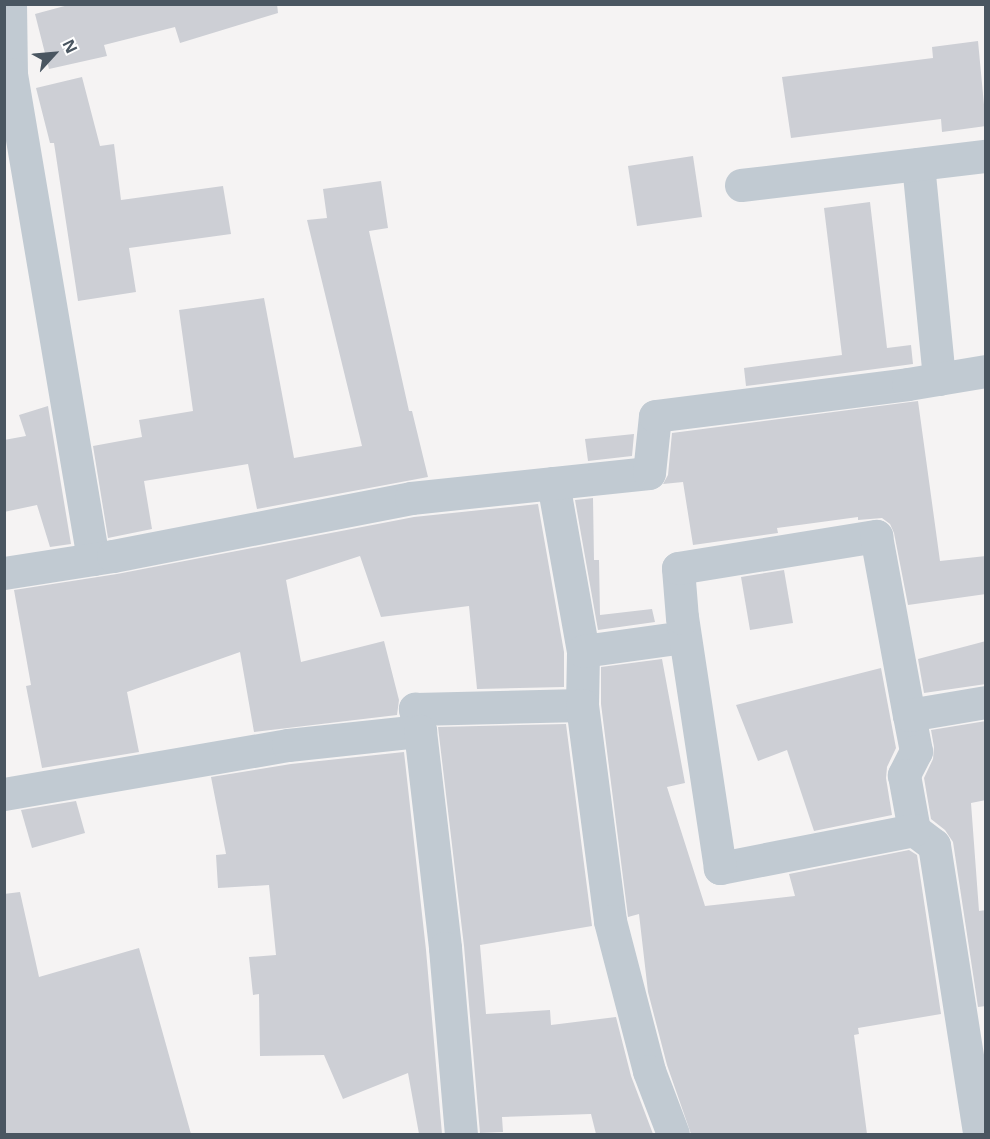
<!DOCTYPE html>
<html>
<head>
<meta charset="utf-8">
<style>
	body { margin:0 }
	#map { position:relative; width:990px; height:1139px; overflow:hidden; background:#f5f3f3; font-family:"Open Sans",sans-serif }
	div>[style] { position:absolute }
	[style*='--x'] { left:calc(var(--x)*1px); top:calc(var(--y)*1px); width:calc(var(--w)*1px); rotate:calc(var(--a)*1deg) }
	.building>* { inset:0; background:#cdcfd5 }
	.minor>* { height:33px; margin:-16.5px; padding:0 16.5px; transform-origin:16.5px; border-radius:16.5px; background:#c1cad2 }
	span { translate:-50% -50%; white-space:nowrap; text-align:center; line-height:1.15; -webkit-text-stroke:4.5px #fff; paint-order:stroke }
	.frame { position:absolute; inset:0; border:6px solid #4a5661; pointer-events:none }
	.north { position:absolute; left:24px; top:24px; width:60px; height:60px; -webkit-text-stroke:4px #fff; paint-order:stroke; rotate:64deg; font-size:16px; font-weight:700; line-height:24px; text-align:center; color:#4a5661 }
	.north::after { content:''; display:block; margin:auto; width:21px; height:27px; background:#4a5661; clip-path:polygon(50% 0,100% 100%,50% 72%,0 100%) }
</style>
</head>
<body>
<div id="map">
	<div class="building">
		<i style="clip-path:polygon(72px 4px,277px 4px,278px 13px,180px 43px,175px 27px,104px 45px,107px 56px,49px 69px,35px 14px)"></i>
		<i style="clip-path:polygon(978px 41px,986px 126px,942px 132px,941px 119px,791px 138px,782px 77px,933px 58px,932px 47px)"></i>
		<i style="clip-path:polygon(82px 77px,100px 146px,114px 144px,121px 200px,223px 186px,231px 234px,129px 248px,136px 292px,78px 301px,54px 143px,50px 143px,36px 88px)"></i>
		<i style="clip-path:polygon(693px 156px,702px 217px,637px 226px,628px 166px)"></i>
		<i style="clip-path:polygon(381px 181px,388px 228px,369px 231px,409px 411px,412px 411px,428px 477px,257px 509px,248px 464px,144px 481px,152px 529px,108px 538px,93px 446px,142px 437px,139px 420px,193px 411px,179px 310px,264px 298px,294px 458px,362px 446px,307px 220px,327px 218px,323px 189px)"></i>
		<i style="clip-path:polygon(870px 202px,887px 348px,911px 345px,913px 364px,746px 386px,744px 368px,842px 355px,824px 208px)"></i>
		<i style="clip-path:polygon(918px 401px,940px 561px,986px 556px,986px 594px,908px 605px,894px 533px,890px 524px,882px 518px,858px 520px,858px 517px,777px 528px,778px 533px,693px 545px,683px 482px,663px 484px,668px 475px,672px 433px)"></i>
		<i style="clip-path:polygon(48px 406px,71px 544px,50px 547px,37px 505px,4px 512px,4px 440px,26px 436px,19px 415px)"></i>
		<i style="clip-path:polygon(634px 434px,632px 456px,588px 461px,585px 439px)"></i>
		<i style="clip-path:polygon(593px 498px,594px 560px,599px 560px,600px 615px,652px 609px,655px 622px,598px 630px,575px 500px)"></i>
		<i style="clip-path:polygon(538px 504px,564px 652px,564px 687px,477px 689px,469px 606px,381px 617px,360px 556px,286px 580px,301px 662px,384px 641px,399px 700px,397px 715px,254px 732px,240px 652px,127px 692px,139px 752px,42px 768px,26px 686px,31px 685px,14px 590px,117px 574px,414px 517px)"></i>
		<i style="clip-path:polygon(784px 570px,793px 623px,750px 630px,741px 577px)"></i>
		<i style="clip-path:polygon(986px 641px,986px 684px,924px 693px,918px 659px)"></i>
		<i style="clip-path:polygon(662px 659px,685px 783px,667px 787px,705px 906px,795px 896px,789px 874px,909px 850px,917px 855px,941px 1014px,858px 1028px,859px 1034px,854px 1035px,867px 1134px,691px 1134px,667px 1065px,648px 992px,639px 914px,628px 917px,601px 704px,601px 667px)"></i>
		<i style="clip-path:polygon(881px 668px,896px 748px,887px 767px,886px 778px,892px 815px,814px 831px,787px 750px,758px 761px,736px 705px)"></i>
		<i style="clip-path:polygon(986px 721px,986px 800px,971px 803px,979px 911px,986px 910px,986px 1006px,978px 1007px,953px 842px,945px 830px,931px 819px,924px 778px,933px 759px,934px 747px,931px 730px)"></i>
		<i style="clip-path:polygon(566px 724px,592px 926px,480px 945px,486px 1014px,550px 1010px,551px 1025px,616px 1017px,631px 1076px,653px 1134px,596px 1134px,591px 1114px,502px 1117px,503px 1132px,480px 1133px,464px 946px,438px 727px)"></i>
		<i style="clip-path:polygon(404px 752px,426px 950px,442px 1134px,419px 1134px,408px 1073px,343px 1099px,324px 1055px,260px 1056px,259px 994px,253px 995px,249px 957px,276px 955px,269px 885px,218px 888px,216px 855px,226px 854px,211px 777px,291px 764px)"></i>
		<i style="clip-path:polygon(76px 801px,85px 833px,32px 848px,21px 810px)"></i>
		<i style="clip-path:polygon(20px 892px,39px 977px,139px 948px,191px 1134px,4px 1134px,4px 894px)"></i>
	</div>
	<div class="minor">
		<i style="--x:10;--y:4;--w:70;--a:89.2"></i>
		<i style="--x:11;--y:74;--w:492;--a:80.4"></i>
		<i style="--x:918;--y:164;--w:216;--a:84.4"></i>
		<i style="--x:741;--y:185;--w:247;--a:-6.8"></i>
		<i style="--x:553;--y:483;--w:171;--a:79.9"></i>
		<i style="--x:4;--y:573;--w:110;--a:-8.9"></i>
		<i style="--x:113;--y:556;--w:304;--a:-11"></i>
		<i style="--x:411;--y:498;--w:239;--a:-6"></i>
		<i style="--x:649;--y:473;--w:57;--a:-84"></i>
		<i style="--x:655;--y:416;--w:255;--a:-7.2"></i>
		<i style="--x:908;--y:384;--w:79;--a:-9.5"></i>
		<i style="--x:582;--y:705;--w:54;--a:-88.9"></i>
		<i style="--x:583;--y:651;--w:102;--a:-7.9"></i>
		<i style="--x:909;--y:715;--w:37;--a:79"></i>
		<i style="--x:916;--y:751;--w:27;--a:117"></i>
		<i style="--x:904;--y:775;--w:56;--a:79.7"></i>
		<i style="--x:914;--y:830;--w:25;--a:37"></i>
		<i style="--x:934;--y:845;--w:292;--a:81.1"></i>
		<i style="--x:420;--y:731;--w:23;--a:-103"></i>
		<i style="--x:415;--y:709;--w:167;--a:-1.4"></i>
		<i style="--x:582;--y:705;--w:218;--a:82.6"></i>
		<i style="--x:610;--y:921;--w:155;--a:75.4"></i>
		<i style="--x:649;--y:1071;--w:67;--a:69.1"></i>
		<i style="--x:4;--y:794;--w:288;--a:-9.8"></i>
		<i style="--x:288;--y:745;--w:133;--a:-6.1"></i>
		<i style="--x:420;--y:731;--w:218;--a:83.4"></i>
		<i style="--x:445;--y:948;--w:187;--a:85.1"></i>
		<i style="--x:914;--y:830;--w:198;--a:168.9"></i>
		<i style="--x:720;--y:868;--w:253;--a:-98.6"></i>
		<i style="--x:682;--y:618;--w:50;--a:-94.6"></i>
		<i style="--x:678;--y:568;--w:201;--a:-9.2"></i>
		<i style="--x:876;--y:536;--w:182;--a:79.6"></i>
		<i style="--x:909;--y:715;--w:78;--a:-9.6"></i>
	</div>
	<div class="frame"></div>
	<div class="north">N</div>
</div>
</body>
</html>
